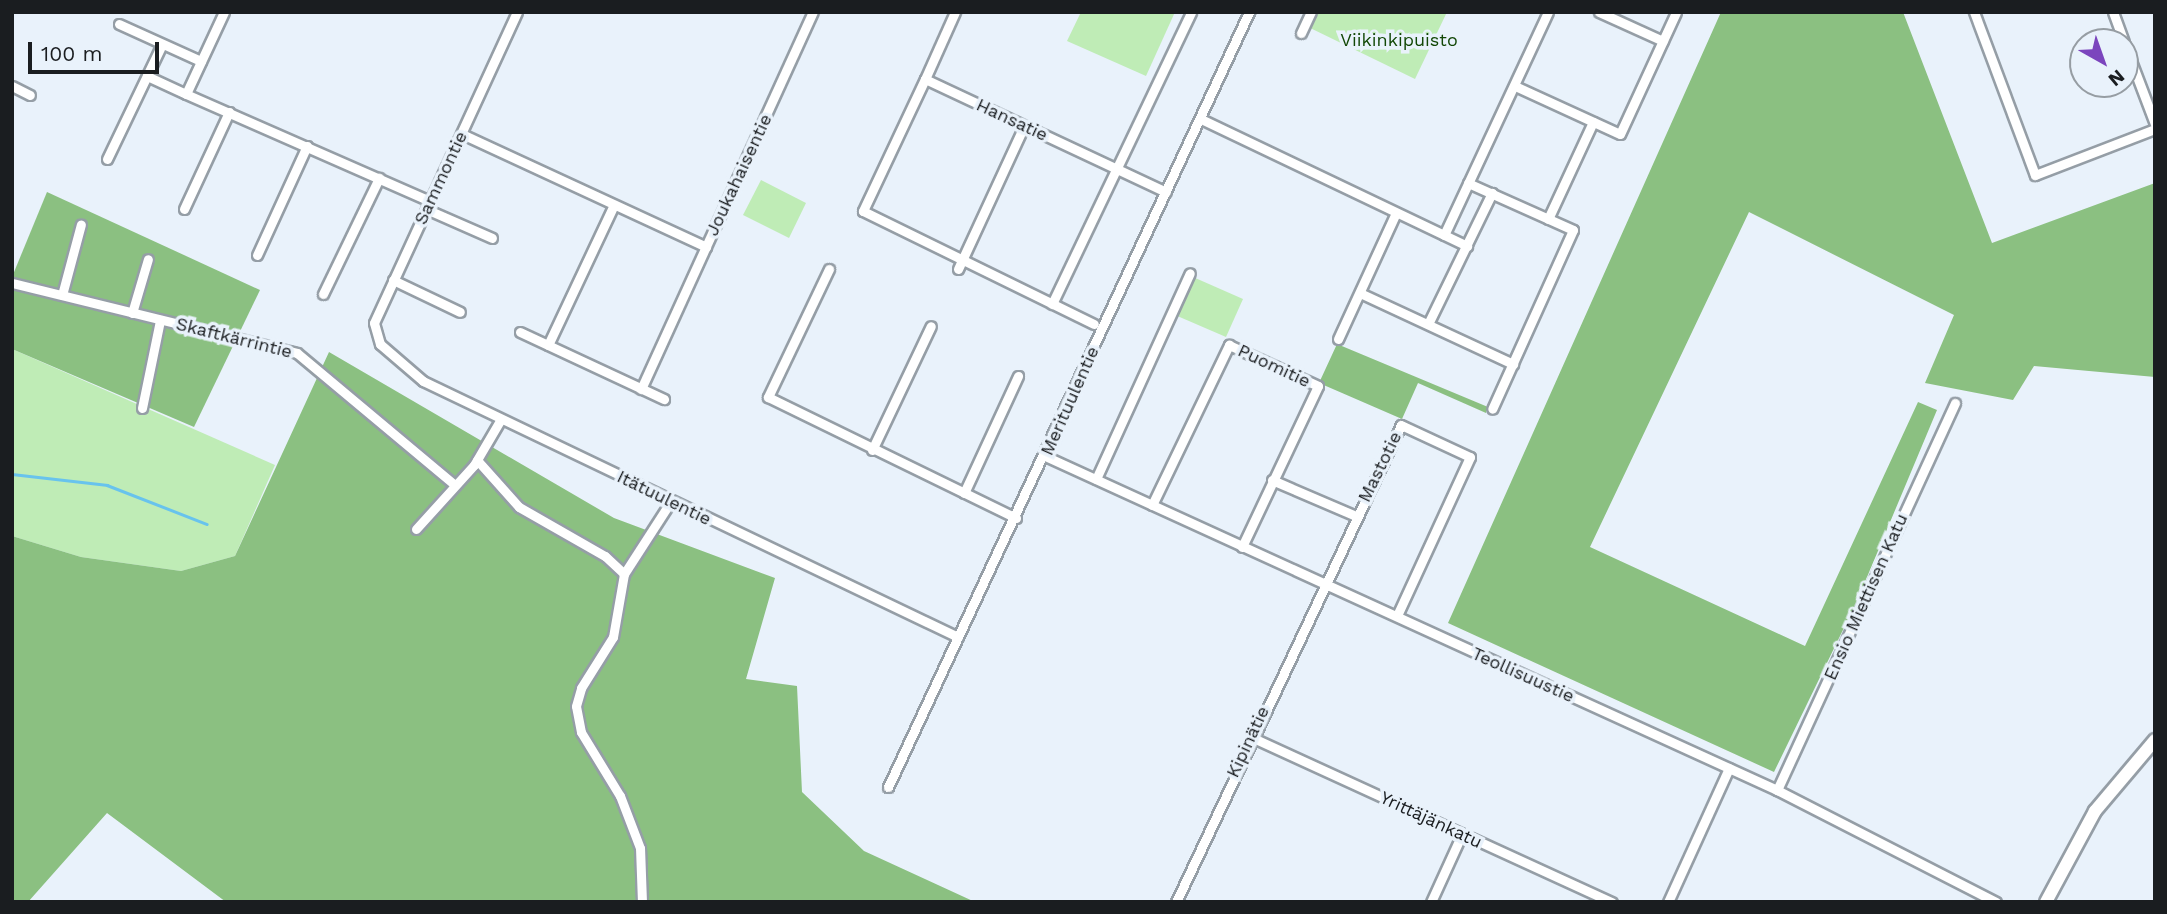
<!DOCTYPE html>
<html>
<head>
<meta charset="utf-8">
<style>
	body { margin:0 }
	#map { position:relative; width:2167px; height:914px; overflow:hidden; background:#e9f2fb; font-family:"Work Sans",sans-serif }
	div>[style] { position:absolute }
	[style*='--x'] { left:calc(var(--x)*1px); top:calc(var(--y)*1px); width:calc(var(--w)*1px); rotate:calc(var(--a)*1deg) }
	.green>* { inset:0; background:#bfecb6 }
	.forest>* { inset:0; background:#8bc081 }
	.stream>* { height:2.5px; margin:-1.25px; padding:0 1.25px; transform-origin:1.25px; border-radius:1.25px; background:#68c3ed }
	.roads { filter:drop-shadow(2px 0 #959ea6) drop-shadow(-2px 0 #959ea6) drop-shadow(0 2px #959ea6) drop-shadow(0 -2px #959ea6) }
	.minor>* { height:9px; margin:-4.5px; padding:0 4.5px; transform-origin:4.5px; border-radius:4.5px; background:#fff }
	.major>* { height:12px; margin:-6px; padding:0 6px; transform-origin:6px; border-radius:6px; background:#fff }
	span { translate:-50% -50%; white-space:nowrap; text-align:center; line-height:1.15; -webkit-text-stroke:7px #e9f2fb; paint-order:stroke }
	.park-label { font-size:18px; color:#124706 }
	.street-label { font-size:18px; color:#1a1d20 }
	.frame { position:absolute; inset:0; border:14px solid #1a1d20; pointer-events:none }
	.north { position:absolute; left:2069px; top:28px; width:70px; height:70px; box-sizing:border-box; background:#e9f2fb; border:2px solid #969da3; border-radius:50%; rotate:140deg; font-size:19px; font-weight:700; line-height:28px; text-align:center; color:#1a1d20 }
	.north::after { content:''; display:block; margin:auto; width:24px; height:32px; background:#7b45bd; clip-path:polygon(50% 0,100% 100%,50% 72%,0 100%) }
	.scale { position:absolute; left:28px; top:42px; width:131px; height:32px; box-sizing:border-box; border:4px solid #1a1d20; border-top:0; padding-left:9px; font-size:21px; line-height:24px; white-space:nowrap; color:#1a1d20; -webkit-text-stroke:5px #e9f2fb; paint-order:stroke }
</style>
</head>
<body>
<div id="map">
	<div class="green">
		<i style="clip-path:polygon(1081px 12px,1175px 12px,1146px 76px,1067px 41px)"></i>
		<i style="clip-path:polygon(1310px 12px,1447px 12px,1415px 79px,1304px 25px)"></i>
		<i style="clip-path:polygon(761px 180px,806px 203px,789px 238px,743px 215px)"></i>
		<i style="clip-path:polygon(1193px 277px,1243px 299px,1226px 337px,1175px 315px)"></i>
		<i style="clip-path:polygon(12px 349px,275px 465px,235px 556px,181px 571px,81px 557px,12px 536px)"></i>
	</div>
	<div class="forest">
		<i style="clip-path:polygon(1721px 12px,1903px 12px,1992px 243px,2155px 183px,2155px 377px,2034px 366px,2013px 400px,1925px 383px,1954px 315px,1749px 212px,1590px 547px,1805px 646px,1918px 402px,1937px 410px,1857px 601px,1774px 772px,1448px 623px)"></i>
		<i style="clip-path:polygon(47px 192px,260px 290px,194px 427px,12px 349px,12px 277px)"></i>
		<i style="clip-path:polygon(1337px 344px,1488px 407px,1486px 413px,1418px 383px,1402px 419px,1319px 383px)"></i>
		<i style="clip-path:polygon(329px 352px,614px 518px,775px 578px,746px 679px,797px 686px,802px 792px,864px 851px,975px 902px,226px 902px,107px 813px,28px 902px,12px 902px,12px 536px,81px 557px,181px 571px,235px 556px)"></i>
	</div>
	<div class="stream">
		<i style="--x:12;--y:474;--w:96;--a:6.6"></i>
		<i style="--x:107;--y:485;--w:107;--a:21.3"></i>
	</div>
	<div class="roads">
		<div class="minor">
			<i style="--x:224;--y:12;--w:90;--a:114.9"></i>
			<i style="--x:186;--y:94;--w:266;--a:23.7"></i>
			<i style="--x:517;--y:12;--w:342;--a:114.7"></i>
			<i style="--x:374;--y:323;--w:22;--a:74"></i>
			<i style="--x:380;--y:344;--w:57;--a:40.7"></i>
			<i style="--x:423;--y:381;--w:593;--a:25.57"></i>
			<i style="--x:955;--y:12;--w:73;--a:114.1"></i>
			<i style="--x:925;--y:79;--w:266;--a:25.1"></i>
			<i style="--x:1599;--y:12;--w:70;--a:24.4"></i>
			<i style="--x:1974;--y:12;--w:174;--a:69.5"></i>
			<i style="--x:2035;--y:175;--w:129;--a:-21"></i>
			<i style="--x:2113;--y:12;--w:32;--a:70"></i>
			<i style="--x:119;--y:24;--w:90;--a:24.3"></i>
			<i style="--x:1301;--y:33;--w:23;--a:-65"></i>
			<i style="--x:2125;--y:45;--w:85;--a:69.2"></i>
			<i style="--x:147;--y:76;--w:43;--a:24.8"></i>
			<i style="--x:925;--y:79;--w:146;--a:115.2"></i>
			<i style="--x:863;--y:211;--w:257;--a:26.1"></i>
			<i style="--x:12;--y:86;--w:20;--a:27"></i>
			<i style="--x:1515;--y:86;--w:115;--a:24.6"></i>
			<i style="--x:1620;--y:134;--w:134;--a:-65.3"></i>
			<i style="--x:1201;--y:119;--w:295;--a:25.5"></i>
			<i style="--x:462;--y:134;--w:269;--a:24.8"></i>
			<i style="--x:107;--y:159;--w:127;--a:-64.4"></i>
			<i style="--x:1468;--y:183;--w:115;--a:24.1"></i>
			<i style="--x:1573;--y:230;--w:196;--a:114.3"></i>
			<i style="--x:184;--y:209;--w:107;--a:-65.1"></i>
			<i style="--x:426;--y:209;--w:72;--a:23.7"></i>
			<i style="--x:1548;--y:219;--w:107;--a:-65.1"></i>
			<i style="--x:1444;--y:235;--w:246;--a:-65"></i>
			<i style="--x:257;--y:255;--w:120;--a:-65.4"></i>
			<i style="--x:829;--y:269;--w:142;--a:115.5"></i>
			<i style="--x:768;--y:397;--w:276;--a:26"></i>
			<i style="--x:958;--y:269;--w:157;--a:-65.2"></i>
			<i style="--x:393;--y:280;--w:74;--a:25.5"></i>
			<i style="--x:12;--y:283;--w:293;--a:13.8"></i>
			<i style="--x:297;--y:353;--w:206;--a:39.9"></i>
			<i style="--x:1360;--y:293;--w:169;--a:24.9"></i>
			<i style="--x:323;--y:294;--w:129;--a:-64.2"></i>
			<i style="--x:62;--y:295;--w:73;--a:-75"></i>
			<i style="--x:1052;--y:304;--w:323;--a:-64.5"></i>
			<i style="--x:132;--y:313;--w:56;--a:-73.5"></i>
			<i style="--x:1428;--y:324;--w:146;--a:-64"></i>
			<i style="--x:520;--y:332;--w:159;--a:25"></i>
			<i style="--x:1338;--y:339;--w:139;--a:-65.3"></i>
			<i style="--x:548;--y:345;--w:155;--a:-64.8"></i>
			<i style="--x:641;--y:389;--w:414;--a:-65.5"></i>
			<i style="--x:142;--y:408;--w:90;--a:-78.4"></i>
			<i style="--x:872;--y:450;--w:137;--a:-64.6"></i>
			<i style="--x:1045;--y:456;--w:805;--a:24.53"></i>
			<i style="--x:1777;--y:790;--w:246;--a:27.1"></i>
			<i style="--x:477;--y:460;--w:63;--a:48.2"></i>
			<i style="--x:519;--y:507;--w:99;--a:29.7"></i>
			<i style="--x:605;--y:556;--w:26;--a:43"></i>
			<i style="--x:1096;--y:479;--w:226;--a:-65.5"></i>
			<i style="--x:1272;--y:480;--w:91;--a:23.2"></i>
			<i style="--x:964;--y:493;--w:129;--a:-65.2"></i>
			<i style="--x:1152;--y:505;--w:178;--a:-64.3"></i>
			<i style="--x:1229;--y:345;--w:98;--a:24.7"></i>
			<i style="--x:1318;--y:386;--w:178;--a:115.3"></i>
			<i style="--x:416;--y:529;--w:86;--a:-47.8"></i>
			<i style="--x:474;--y:465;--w:53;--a:-59.6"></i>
			<i style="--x:1251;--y:737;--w:397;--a:24.6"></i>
			<i style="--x:888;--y:787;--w:855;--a:-65.02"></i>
			<i style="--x:1777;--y:790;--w:426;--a:-65.3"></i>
			<i style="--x:642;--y:902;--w:54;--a:-92.1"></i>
			<i style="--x:640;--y:848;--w:56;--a:-111"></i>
			<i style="--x:620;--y:796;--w:75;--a:-121.4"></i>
			<i style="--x:581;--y:732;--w:26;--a:-101"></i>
			<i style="--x:576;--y:706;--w:19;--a:-74"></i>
			<i style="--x:581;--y:688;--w:60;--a:-57.9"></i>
			<i style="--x:613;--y:637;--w:64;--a:-80.1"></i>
			<i style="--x:624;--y:574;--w:87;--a:-57.2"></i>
			<i style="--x:1176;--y:902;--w:527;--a:-64.75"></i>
			<i style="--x:1401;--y:425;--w:76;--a:24.9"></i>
			<i style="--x:1470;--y:457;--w:175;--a:114.7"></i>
			<i style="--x:1431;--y:902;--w:75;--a:-65.5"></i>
			<i style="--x:1668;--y:902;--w:147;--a:-65.5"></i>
		</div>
		<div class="major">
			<i style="--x:2046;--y:902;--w:103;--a:-61.7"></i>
			<i style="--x:2095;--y:811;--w:93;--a:-49.8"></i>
		</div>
	</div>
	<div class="park-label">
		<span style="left:1399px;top:40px">Viikinkipuisto</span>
	</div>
	<div class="street-label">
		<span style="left:1012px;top:120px;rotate:25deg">Hansatie</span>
		<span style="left:739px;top:175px;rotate:-65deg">Joukahaisentie</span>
		<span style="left:441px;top:178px;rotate:-65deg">Sammontie</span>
		<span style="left:234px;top:338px;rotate:14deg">Skaftkärrintie</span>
		<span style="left:1274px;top:366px;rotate:25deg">Puomitie</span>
		<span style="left:1070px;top:401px;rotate:-66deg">Merituulentie</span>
		<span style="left:1380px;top:467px;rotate:-64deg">Mastotie</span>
		<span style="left:664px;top:498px;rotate:26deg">Itätuulentie</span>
		<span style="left:1866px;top:597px;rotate:-66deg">Ensio Miettisen Katu</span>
		<span style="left:1523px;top:675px;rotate:24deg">Teollisuustie</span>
		<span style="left:1248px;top:742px;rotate:-65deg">Kipinätie</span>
		<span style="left:1431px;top:820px;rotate:25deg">Yrittäjänkatu</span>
	</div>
	<div class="frame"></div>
	<div class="north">N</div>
	<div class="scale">100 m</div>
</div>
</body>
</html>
